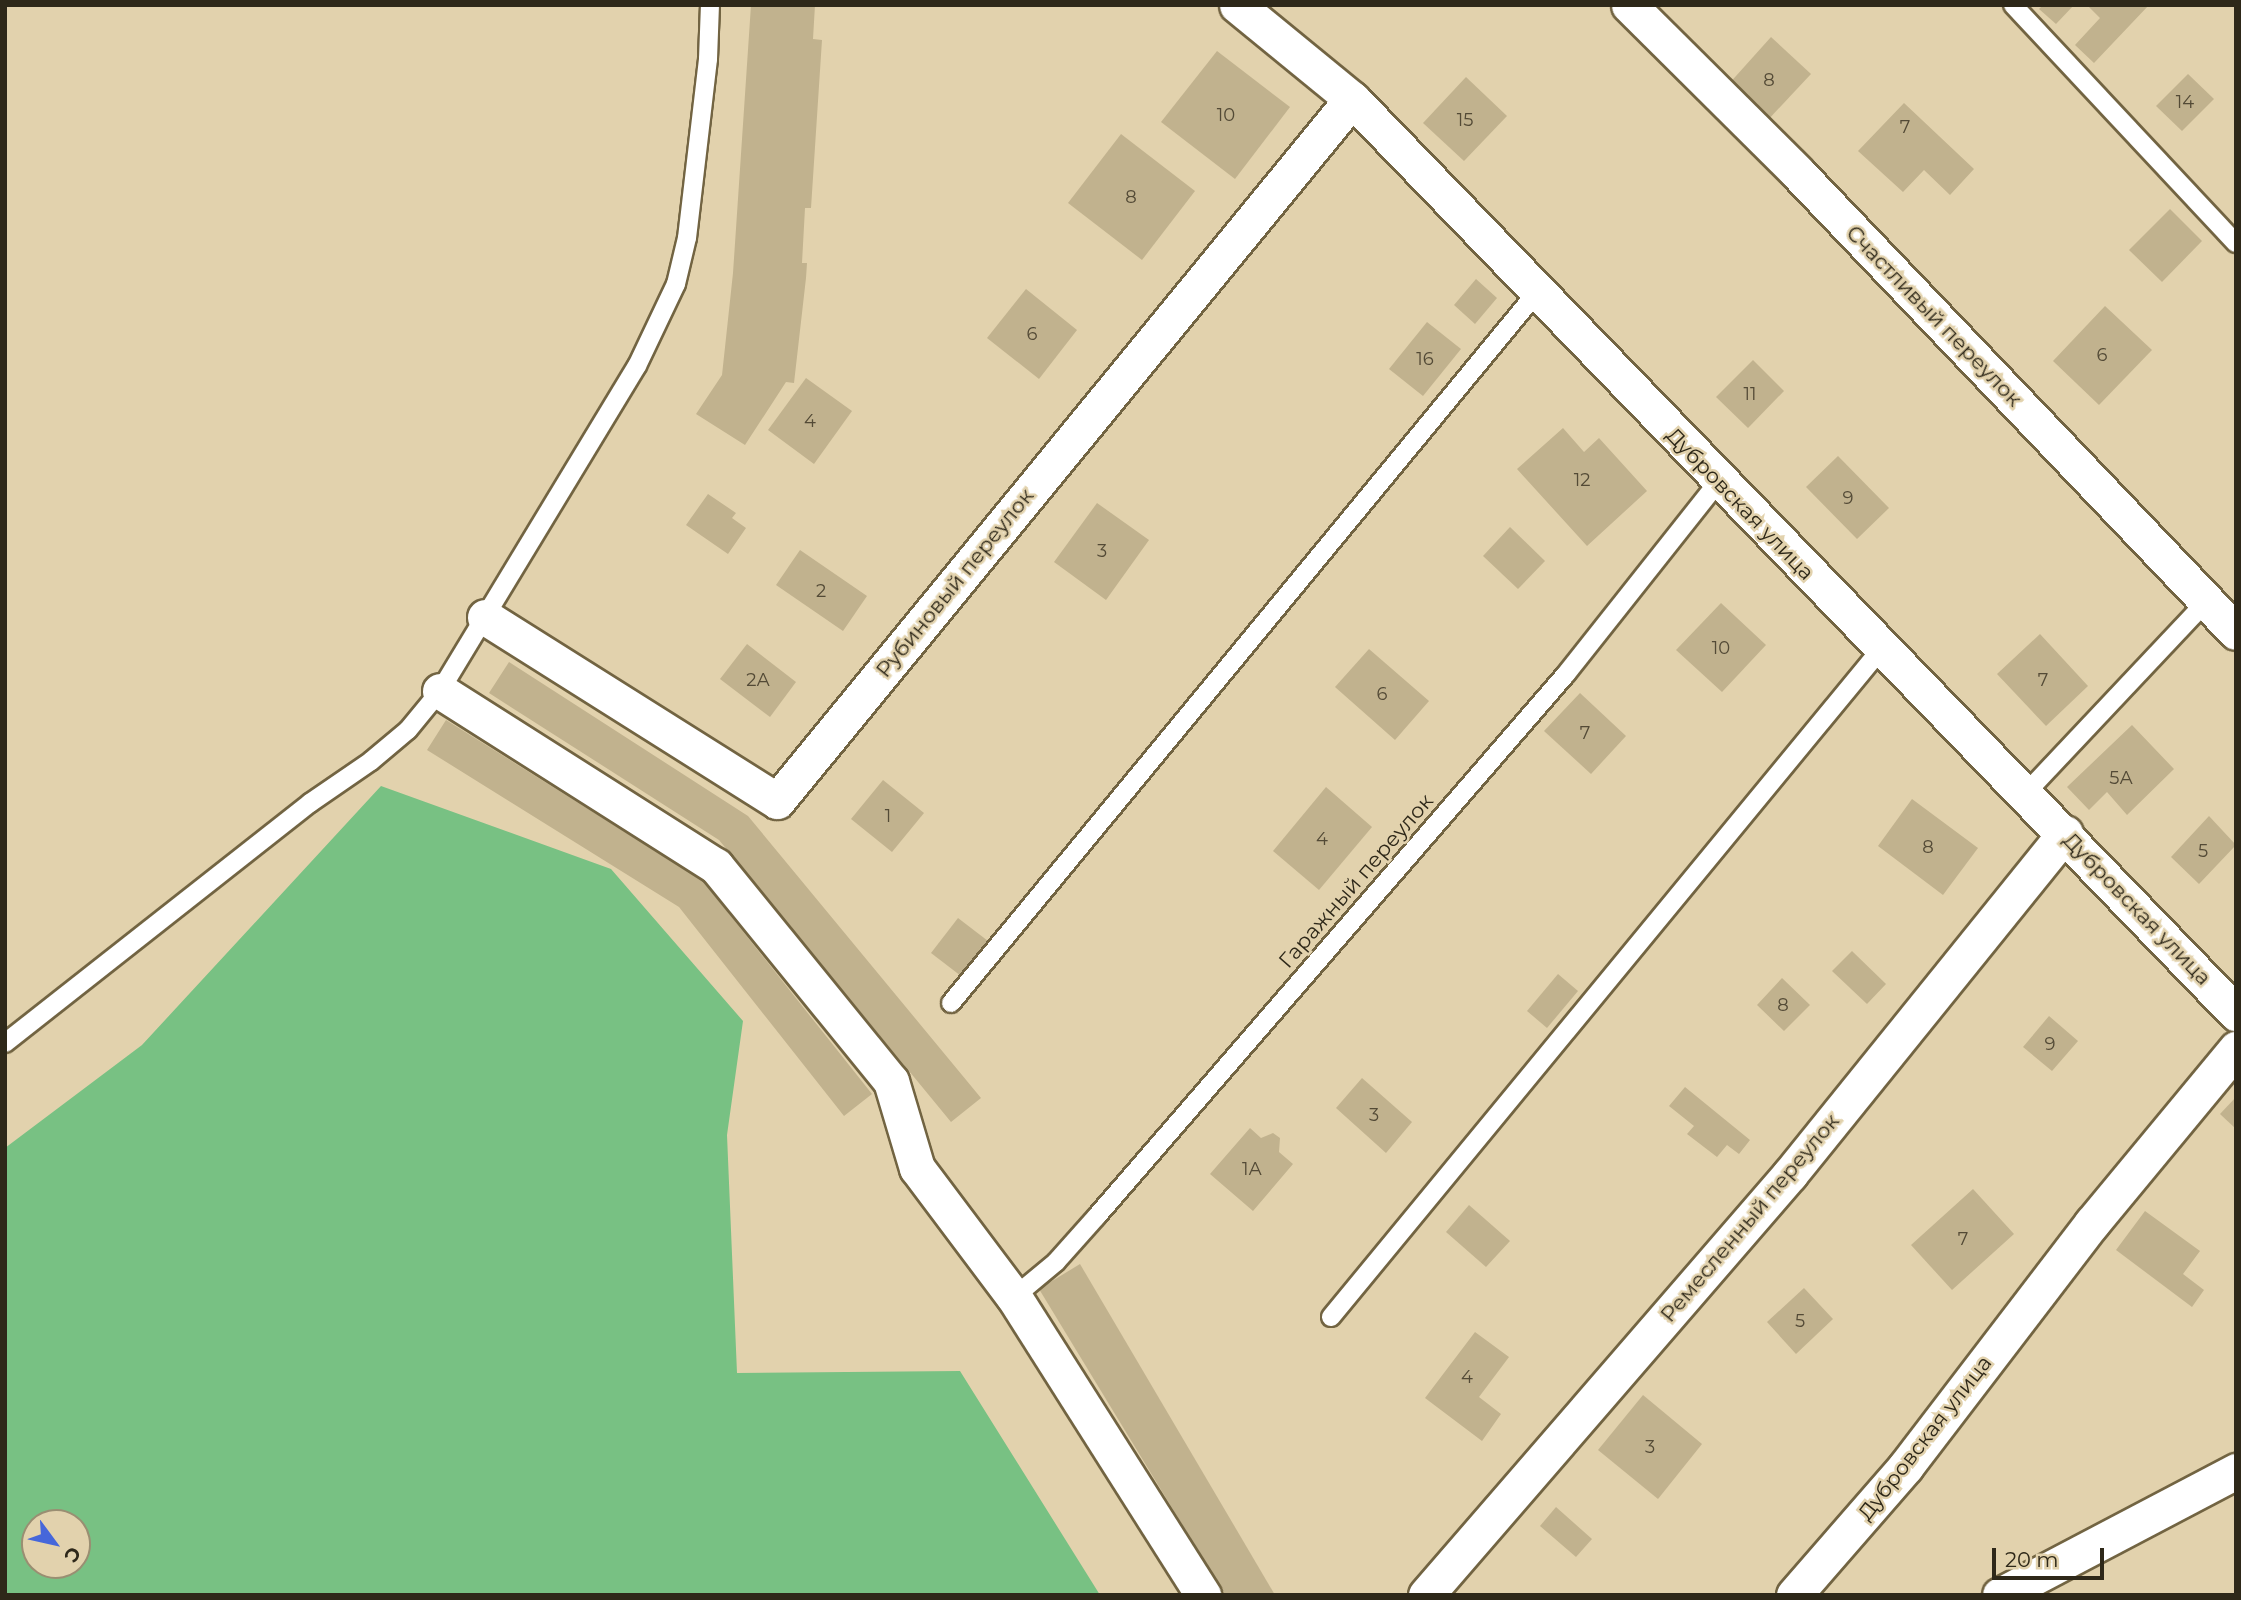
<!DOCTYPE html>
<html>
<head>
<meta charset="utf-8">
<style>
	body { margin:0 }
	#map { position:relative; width:2241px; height:1600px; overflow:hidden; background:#e2d2ad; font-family:Montserrat,sans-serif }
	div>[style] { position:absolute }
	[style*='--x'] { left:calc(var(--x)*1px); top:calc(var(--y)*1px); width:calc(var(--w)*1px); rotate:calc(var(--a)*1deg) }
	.green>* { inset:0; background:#78c183 }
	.building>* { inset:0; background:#c1b28e }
	.roads { filter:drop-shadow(2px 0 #726442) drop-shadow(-2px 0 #726442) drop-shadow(0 2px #726442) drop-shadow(0 -2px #726442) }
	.lane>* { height:18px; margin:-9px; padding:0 9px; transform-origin:9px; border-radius:9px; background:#fff }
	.street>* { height:35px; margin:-17.5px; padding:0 17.5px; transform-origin:17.5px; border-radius:17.5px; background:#fff }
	span { translate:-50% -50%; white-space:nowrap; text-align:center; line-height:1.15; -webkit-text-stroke:5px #e2d2ad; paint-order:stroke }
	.number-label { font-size:18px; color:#534a36 }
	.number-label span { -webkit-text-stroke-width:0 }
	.street-label { font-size:21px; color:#2e2819 }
	.frame { position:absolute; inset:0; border:7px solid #2e2819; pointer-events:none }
	.north { position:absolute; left:21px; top:1509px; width:70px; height:70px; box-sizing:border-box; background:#e2d2ad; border:2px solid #9a8e72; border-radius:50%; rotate:123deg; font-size:19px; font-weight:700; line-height:28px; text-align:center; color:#2e2819 }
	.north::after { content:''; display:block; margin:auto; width:24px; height:32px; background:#4667da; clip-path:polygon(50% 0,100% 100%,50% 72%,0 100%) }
	.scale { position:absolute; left:1992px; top:1548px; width:112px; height:32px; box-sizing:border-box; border:4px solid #2e2819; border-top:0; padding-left:9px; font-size:21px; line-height:24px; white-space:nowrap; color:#2e2819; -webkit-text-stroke:5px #e2d2ad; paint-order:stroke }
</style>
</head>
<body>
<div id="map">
	<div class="green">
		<i style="clip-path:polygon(evenodd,381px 786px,611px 869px,743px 1021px,727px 1135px,737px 1373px,960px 1371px,1100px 1595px,5px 1595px,5px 1148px,142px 1045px,381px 786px,35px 1523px,77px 1523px,77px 1565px,35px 1565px,35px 1523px)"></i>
	</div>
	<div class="building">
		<i style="clip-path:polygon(751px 5px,815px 5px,813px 39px,822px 40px,811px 208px,805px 208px,802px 263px,807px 263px,806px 278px,794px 383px,786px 382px,745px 445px,696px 414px,722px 375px,733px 273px)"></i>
		<i style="clip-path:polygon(2043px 5px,2074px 5px,2056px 24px,2039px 9px)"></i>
		<i style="clip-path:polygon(2087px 5px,2149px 5px,2094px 63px,2075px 45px,2100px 18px)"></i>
		<i style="clip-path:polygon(1771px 37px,1811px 74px,1766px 122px,1727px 86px)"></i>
		<i style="clip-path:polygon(1217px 51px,1290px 107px,1235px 179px,1161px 122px)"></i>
		<i style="clip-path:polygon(2188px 74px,2214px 99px,2182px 131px,2156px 106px)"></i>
		<i style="clip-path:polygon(1466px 77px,1507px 116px,1464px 161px,1423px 123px)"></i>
		<i style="clip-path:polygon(1904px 103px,1974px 169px,1950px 195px,1924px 170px,1903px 192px,1858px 151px)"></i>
		<i style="clip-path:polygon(1121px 134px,1195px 191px,1142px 260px,1068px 203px)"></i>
		<i style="clip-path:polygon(2170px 209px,2202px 241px,2162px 282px,2129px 250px)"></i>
		<i style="clip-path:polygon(1476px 279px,1497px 298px,1475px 324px,1454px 305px)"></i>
		<i style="clip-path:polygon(1026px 289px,1077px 330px,1039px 379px,987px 338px)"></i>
		<i style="clip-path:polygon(2105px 306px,2152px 350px,2099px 405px,2053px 361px)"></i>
		<i style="clip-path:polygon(1427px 322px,1461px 349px,1423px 396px,1389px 369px)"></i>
		<i style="clip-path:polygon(1753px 360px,1784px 391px,1748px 428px,1716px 397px)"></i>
		<i style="clip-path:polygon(806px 378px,852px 411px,814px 464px,768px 430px)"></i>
		<i style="clip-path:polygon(1563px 428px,1584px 452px,1599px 438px,1647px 491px,1587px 546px,1517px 469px)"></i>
		<i style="clip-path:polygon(1838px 456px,1889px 508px,1857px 539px,1806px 487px)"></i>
		<i style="clip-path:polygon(708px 494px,736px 513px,732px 518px,746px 528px,728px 554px,686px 525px)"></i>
		<i style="clip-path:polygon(1097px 503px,1149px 540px,1106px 600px,1054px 562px)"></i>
		<i style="clip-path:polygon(1510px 527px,1545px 561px,1518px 589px,1483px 556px)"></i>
		<i style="clip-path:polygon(800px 550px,867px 596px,843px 631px,776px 585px)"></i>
		<i style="clip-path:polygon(1721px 603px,1766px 645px,1722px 692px,1676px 650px)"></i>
		<i style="clip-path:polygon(2040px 634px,2088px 686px,2046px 726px,1997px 674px)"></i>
		<i style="clip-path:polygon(747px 644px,796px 682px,770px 717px,720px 679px)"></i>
		<i style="clip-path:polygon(1369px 649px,1429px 701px,1395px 740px,1335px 687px)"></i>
		<i style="clip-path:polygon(509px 662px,748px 816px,981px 1098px,951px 1122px,719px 840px,489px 693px)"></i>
		<i style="clip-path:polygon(1580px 693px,1626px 736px,1591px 774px,1544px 731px)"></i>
		<i style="clip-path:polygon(446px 720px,703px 881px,872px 1094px,844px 1116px,679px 907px,427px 750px)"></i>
		<i style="clip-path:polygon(2132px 725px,2174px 769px,2127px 815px,2107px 792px,2089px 810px,2067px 787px)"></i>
		<i style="clip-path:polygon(883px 780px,924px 813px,892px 852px,851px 819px)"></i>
		<i style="clip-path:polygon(1326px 787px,1372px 827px,1319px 890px,1273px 851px)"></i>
		<i style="clip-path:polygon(1912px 799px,1978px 848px,1943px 895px,1878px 846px)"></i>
		<i style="clip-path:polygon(2209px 816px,2236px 845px,2199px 884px,2171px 857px)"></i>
		<i style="clip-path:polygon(958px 918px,988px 941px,961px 976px,931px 953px)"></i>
		<i style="clip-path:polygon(1852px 951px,1886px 984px,1867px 1004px,1832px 971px)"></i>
		<i style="clip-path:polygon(1558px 974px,1578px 991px,1547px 1028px,1527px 1011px)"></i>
		<i style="clip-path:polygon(1782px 978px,1810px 1005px,1784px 1031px,1757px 1005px)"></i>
		<i style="clip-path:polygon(2049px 1016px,2078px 1041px,2052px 1071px,2023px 1047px)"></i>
		<i style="clip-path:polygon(1362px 1078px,1412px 1122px,1386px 1153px,1336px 1108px)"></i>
		<i style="clip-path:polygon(1685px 1087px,1750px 1140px,1739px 1154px,1727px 1145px,1717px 1157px,1687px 1134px,1694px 1126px,1669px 1106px)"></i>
		<i style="clip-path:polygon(2236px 1097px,2236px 1129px,2220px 1114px)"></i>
		<i style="clip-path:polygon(1250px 1128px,1261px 1138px,1273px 1133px,1280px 1138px,1279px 1152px,1293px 1164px,1253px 1211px,1210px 1174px)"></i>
		<i style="clip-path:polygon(1973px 1189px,2014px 1234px,1952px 1290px,1911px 1245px)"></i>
		<i style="clip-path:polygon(1469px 1205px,1510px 1241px,1486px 1267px,1446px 1232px)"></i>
		<i style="clip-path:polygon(2145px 1211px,2200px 1251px,2183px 1274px,2204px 1290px,2192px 1307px,2116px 1250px)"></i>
		<i style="clip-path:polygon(1080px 1264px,1275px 1595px,1225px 1595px,1039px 1289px)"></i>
		<i style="clip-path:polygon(1804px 1288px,1833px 1319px,1796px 1354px,1767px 1322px)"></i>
		<i style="clip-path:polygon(1475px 1332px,1509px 1357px,1479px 1397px,1501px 1414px,1482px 1441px,1425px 1398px)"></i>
		<i style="clip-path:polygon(1643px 1395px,1702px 1444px,1658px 1499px,1598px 1450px)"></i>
		<i style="clip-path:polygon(1556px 1507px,1592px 1539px,1576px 1557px,1540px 1526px)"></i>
	</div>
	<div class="roads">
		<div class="lane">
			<i style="--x:2013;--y:5;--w:326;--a:46.9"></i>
			<i style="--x:2023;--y:796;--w:267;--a:-46.7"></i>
			<i style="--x:951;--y:1003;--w:921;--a:-50.5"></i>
			<i style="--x:5;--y:1043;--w:388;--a:-38.2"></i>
			<i style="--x:310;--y:803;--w:74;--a:-34.5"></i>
			<i style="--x:371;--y:761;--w:48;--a:-40"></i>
			<i style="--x:408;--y:730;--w:50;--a:-50.6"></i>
			<i style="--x:440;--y:691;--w:380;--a:-58.8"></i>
			<i style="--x:637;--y:366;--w:91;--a:-64.6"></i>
			<i style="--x:676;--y:284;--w:47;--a:-76.6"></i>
			<i style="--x:687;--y:238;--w:180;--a:-83.3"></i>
			<i style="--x:708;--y:59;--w:54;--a:-87.9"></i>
			<i style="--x:1014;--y:1297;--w:55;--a:-39.8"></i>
			<i style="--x:1056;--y:1262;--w:62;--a:-48.3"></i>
			<i style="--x:1097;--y:1216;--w:717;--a:-49.13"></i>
			<i style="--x:1566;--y:674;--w:245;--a:-51.6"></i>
			<i style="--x:1331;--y:1317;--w:865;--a:-50.53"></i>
		</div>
		<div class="street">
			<i style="--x:1237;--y:5;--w:149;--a:39.3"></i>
			<i style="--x:1352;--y:99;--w:1272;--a:45.96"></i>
			<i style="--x:1629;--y:5;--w:235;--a:44.8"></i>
			<i style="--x:1796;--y:171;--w:637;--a:46.34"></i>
			<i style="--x:485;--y:617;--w:345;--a:32.2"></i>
			<i style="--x:777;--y:801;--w:907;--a:-50.68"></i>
			<i style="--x:440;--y:691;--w:327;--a:32.4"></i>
			<i style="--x:716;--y:866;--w:277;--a:50.9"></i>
			<i style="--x:891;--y:1081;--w:91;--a:73.4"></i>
			<i style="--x:917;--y:1168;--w:161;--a:53.1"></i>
			<i style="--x:1014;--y:1297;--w:353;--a:57.6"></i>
			<i style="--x:1426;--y:1595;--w:557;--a:-49.15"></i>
			<i style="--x:1790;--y:1174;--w:438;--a:-51.1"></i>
			<i style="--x:1794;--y:1595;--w:171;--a:-49"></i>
			<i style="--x:1906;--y:1466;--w:306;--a:-52.6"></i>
			<i style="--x:2092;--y:1223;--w:226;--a:-50.4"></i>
			<i style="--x:2000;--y:1595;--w:267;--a:-27.7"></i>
		</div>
	</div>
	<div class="number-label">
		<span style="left:1769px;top:80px">8</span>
		<span style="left:2185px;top:102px">14</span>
		<span style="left:1226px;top:115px">10</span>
		<span style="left:1465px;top:120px">15</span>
		<span style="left:1905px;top:127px">7</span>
		<span style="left:1131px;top:197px">8</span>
		<span style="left:1032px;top:334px">6</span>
		<span style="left:2102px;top:355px">6</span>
		<span style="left:1425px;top:359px">16</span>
		<span style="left:1750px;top:394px">11</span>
		<span style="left:810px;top:421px">4</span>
		<span style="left:1582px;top:480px">12</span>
		<span style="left:1848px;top:498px">9</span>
		<span style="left:1102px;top:551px">3</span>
		<span style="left:821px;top:591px">2</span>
		<span style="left:1721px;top:648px">10</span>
		<span style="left:758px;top:680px">2А</span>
		<span style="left:2043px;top:680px">7</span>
		<span style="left:1382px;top:694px">6</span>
		<span style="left:1585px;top:733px">7</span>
		<span style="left:2121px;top:778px">5А</span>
		<span style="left:888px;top:816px">1</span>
		<span style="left:1322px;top:839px">4</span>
		<span style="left:1928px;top:847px">8</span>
		<span style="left:2203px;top:851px">5</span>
		<span style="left:1783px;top:1005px">8</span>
		<span style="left:2050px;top:1044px">9</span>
		<span style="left:1374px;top:1115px">3</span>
		<span style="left:1252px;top:1169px">1А</span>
		<span style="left:1963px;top:1239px">7</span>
		<span style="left:1800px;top:1321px">5</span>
		<span style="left:1467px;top:1377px">4</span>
		<span style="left:1650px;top:1447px">3</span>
	</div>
	<div class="street-label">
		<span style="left:1934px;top:316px;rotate:46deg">Счастливый переулок</span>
		<span style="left:1740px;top:504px;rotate:46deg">Дубровская улица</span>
		<span style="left:955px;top:583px;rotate:-51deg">Рубиновый переулок</span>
		<span style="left:1356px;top:881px;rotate:-49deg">Гаражный переулок</span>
		<span style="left:2137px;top:909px;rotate:46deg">Дубровская улица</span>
		<span style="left:1750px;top:1218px;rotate:-50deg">Ремесленный переулок</span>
		<span style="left:1925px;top:1438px;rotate:-52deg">Дубровская улица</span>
	</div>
	<div class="frame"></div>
	<div class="north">С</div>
	<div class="scale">20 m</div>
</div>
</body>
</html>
